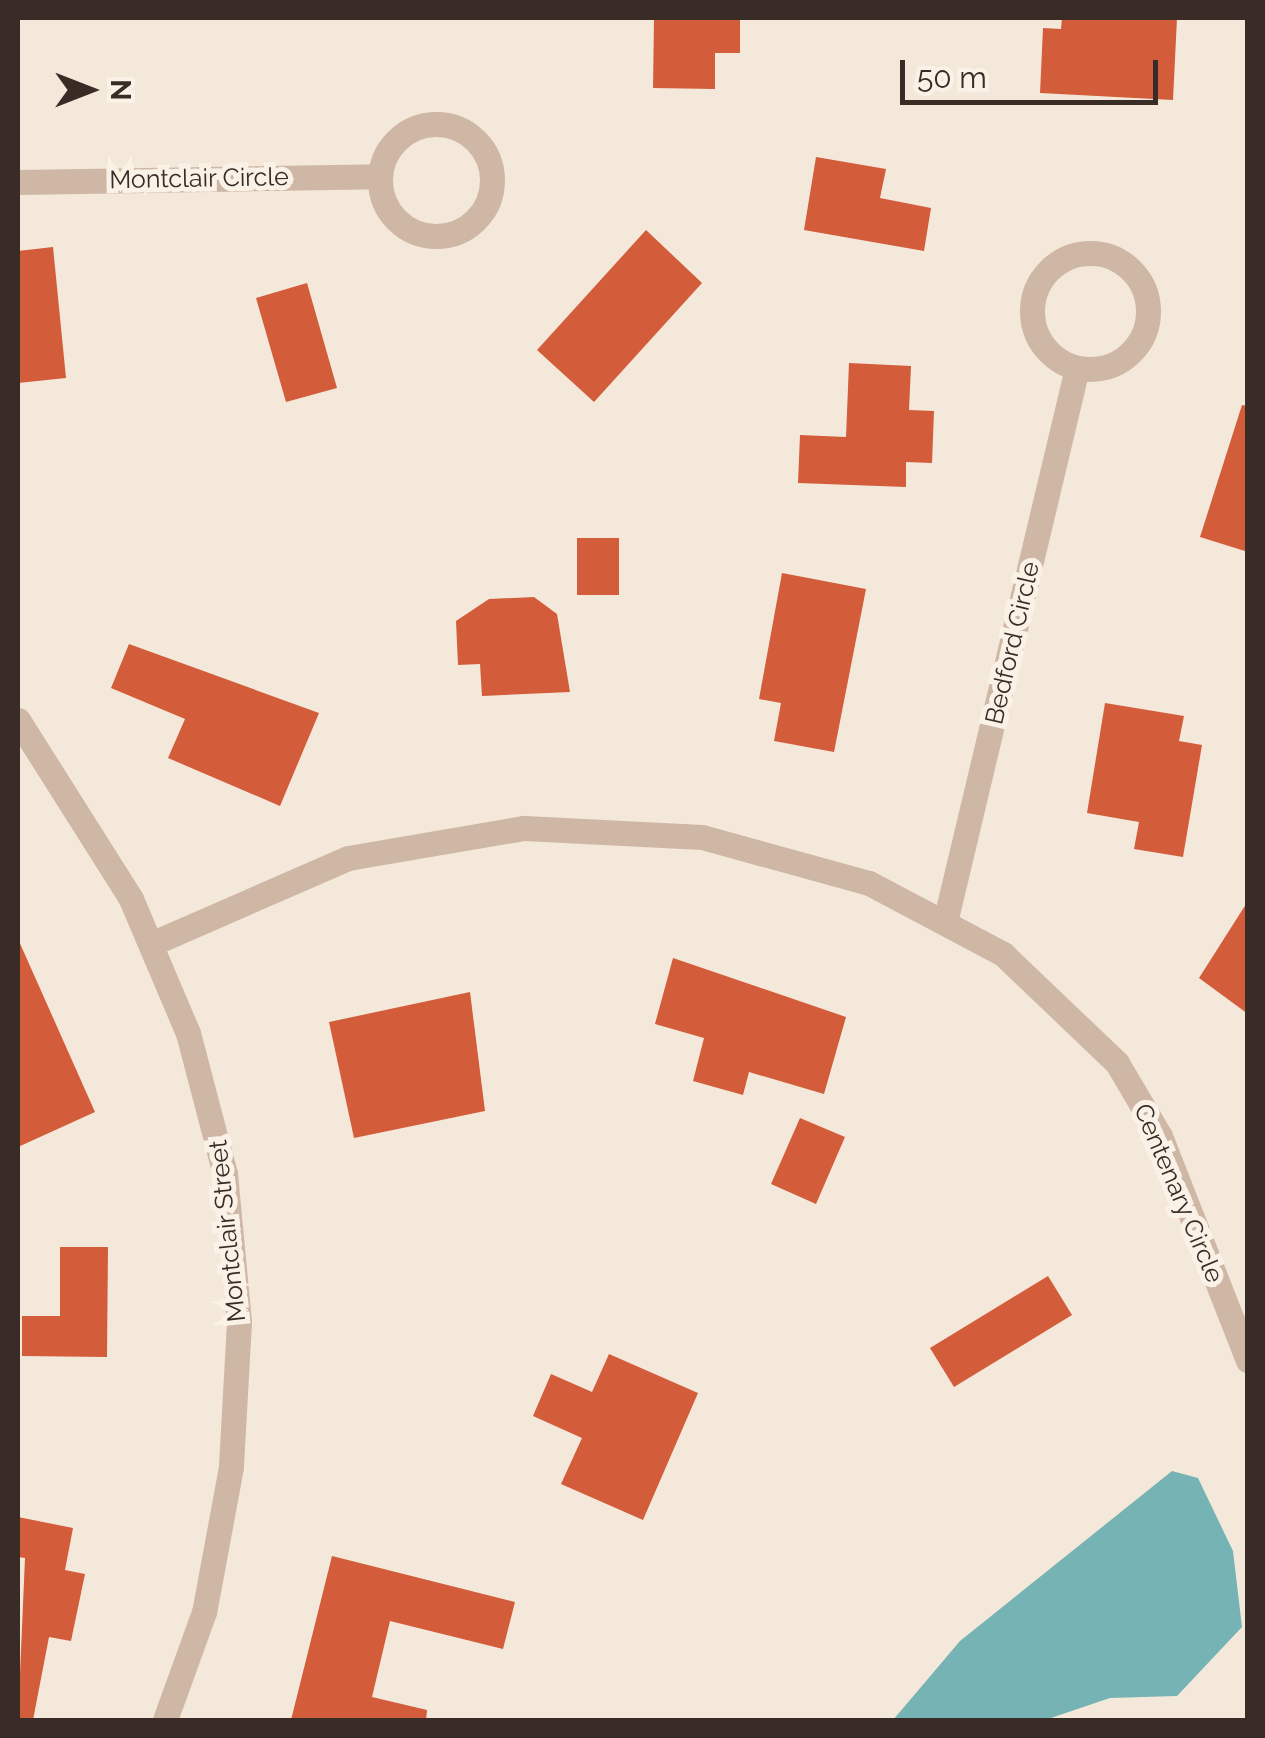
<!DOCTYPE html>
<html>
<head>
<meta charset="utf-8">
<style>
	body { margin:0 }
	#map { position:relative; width:1265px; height:1738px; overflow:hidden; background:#f4e8da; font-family:Raleway,sans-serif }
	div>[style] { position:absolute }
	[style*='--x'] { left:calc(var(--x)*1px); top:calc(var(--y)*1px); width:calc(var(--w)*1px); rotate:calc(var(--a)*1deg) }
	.water>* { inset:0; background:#76b3b5 }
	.building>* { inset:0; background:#d35c3a }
	.street>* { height:25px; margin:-12.5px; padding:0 12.5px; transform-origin:12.5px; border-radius:12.5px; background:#ceb7a5 }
	.street>.ring { margin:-12.5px; padding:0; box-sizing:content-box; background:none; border:25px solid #ceb7a5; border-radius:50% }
	span { translate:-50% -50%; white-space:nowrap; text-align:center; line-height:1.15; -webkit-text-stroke:10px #fbf2e7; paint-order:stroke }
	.street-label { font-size:25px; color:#392c27 }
	.frame { position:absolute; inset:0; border:20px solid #392c27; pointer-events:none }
	.north { position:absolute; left:40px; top:40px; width:100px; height:100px; -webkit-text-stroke:8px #fbf2e7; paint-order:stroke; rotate:90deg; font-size:28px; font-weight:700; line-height:40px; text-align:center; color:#392c27 }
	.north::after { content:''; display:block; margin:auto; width:35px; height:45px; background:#392c27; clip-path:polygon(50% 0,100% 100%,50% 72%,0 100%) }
	.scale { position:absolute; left:900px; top:60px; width:258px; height:45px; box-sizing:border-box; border:5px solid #392c27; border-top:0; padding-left:12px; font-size:30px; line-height:35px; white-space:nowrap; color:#392c27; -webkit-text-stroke:8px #fbf2e7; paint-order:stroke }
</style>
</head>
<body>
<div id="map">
	<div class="water">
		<i style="clip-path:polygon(1172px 1471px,1198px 1478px,1233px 1551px,1242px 1627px,1177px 1696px,1110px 1698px,1045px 1720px,893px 1720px,960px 1641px)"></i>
	</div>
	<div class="building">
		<i style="clip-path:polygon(654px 18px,740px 18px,740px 53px,715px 53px,715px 89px,653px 88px)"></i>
		<i style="clip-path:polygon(1062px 18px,1177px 18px,1173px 100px,1040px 93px,1043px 28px,1061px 29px)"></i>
		<i style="clip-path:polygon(816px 157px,886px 169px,880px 198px,931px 208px,924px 251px,804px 230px)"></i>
		<i style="clip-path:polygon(646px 230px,702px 283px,594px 402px,537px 350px)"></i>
		<i style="clip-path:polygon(53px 247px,66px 378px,18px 383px,18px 251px)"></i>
		<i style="clip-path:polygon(307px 283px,337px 388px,286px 402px,256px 298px)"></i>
		<i style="clip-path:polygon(849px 363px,911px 366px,909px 410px,934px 411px,932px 463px,906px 462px,906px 487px,798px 483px,800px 435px,846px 437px)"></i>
		<i style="clip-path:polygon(1242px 405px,1248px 406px,1248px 552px,1200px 537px)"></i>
		<i style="clip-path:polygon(577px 538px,619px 538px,619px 595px,577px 595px)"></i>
		<i style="clip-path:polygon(782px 573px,866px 589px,834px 752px,774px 741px,781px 703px,759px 699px)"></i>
		<i style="clip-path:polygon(534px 597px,557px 614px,570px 692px,482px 696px,480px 664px,458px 665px,456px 621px,489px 599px)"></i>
		<i style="clip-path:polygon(129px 644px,319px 713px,280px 806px,168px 758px,185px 719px,111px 688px)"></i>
		<i style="clip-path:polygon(1105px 703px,1184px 716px,1179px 741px,1202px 745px,1183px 857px,1134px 849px,1139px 822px,1087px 813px)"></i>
		<i style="clip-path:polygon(1248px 901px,1248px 1014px,1199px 978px)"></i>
		<i style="clip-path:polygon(18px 939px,95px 1112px,18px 1147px)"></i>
		<i style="clip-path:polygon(673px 958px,846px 1017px,824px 1094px,749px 1072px,743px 1095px,693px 1081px,704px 1038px,655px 1024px)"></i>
		<i style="clip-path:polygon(470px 992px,485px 1111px,354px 1138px,329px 1022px)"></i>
		<i style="clip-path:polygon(800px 1118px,845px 1137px,816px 1204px,771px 1184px)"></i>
		<i style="clip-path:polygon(60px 1247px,108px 1247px,107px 1357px,22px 1356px,22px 1316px,60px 1316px)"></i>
		<i style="clip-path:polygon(1048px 1276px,1072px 1315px,954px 1387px,930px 1348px)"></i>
		<i style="clip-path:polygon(609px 1354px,698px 1393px,643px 1520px,561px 1484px,582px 1438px,533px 1416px,551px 1374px,592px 1392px)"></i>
		<i style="clip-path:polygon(18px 1517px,73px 1528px,65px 1570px,85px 1574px,71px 1641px,49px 1637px,33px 1720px,18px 1720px,25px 1558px,18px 1557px)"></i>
		<i style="clip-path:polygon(332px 1556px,515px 1602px,503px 1649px,390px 1621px,372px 1697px,427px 1710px,426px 1720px,291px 1720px)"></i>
	</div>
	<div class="street">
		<i class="ring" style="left:380px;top:124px;width:87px;height:87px"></i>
		<i style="--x:18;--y:182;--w:362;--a:-0.9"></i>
		<i class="ring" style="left:1032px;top:253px;width:91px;height:91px"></i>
		<i style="--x:18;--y:720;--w:212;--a:57.7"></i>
		<i style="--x:131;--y:899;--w:146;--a:67"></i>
		<i style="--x:188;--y:1033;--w:146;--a:75.3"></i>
		<i style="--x:225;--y:1174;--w:149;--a:84.6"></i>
		<i style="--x:239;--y:1322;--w:145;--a:93.2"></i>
		<i style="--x:231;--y:1467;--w:147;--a:100.5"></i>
		<i style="--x:204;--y:1612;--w:115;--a:109.9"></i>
		<i style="--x:946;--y:918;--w:565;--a:-76.6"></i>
		<i style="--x:151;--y:944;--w:215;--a:-23.6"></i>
		<i style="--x:348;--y:858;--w:179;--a:-9.7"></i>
		<i style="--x:524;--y:828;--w:178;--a:2.9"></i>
		<i style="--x:702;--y:837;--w:173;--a:15.4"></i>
		<i style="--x:869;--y:883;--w:152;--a:27.9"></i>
		<i style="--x:1003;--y:954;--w:158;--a:43.7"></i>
		<i style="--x:1117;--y:1063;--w:85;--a:59.5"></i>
		<i style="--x:1160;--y:1136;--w:241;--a:68.6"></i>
	</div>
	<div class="street-label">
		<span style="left:199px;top:178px;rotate:-1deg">Montclair Circle</span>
		<span style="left:1012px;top:643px;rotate:-77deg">Bedford Circle</span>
		<span style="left:1179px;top:1193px;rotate:67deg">Centenary Circle</span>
		<span style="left:227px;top:1231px;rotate:-96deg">Montclair Street</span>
	</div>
	<div class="frame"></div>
	<div class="north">N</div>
	<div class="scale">50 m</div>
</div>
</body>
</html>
